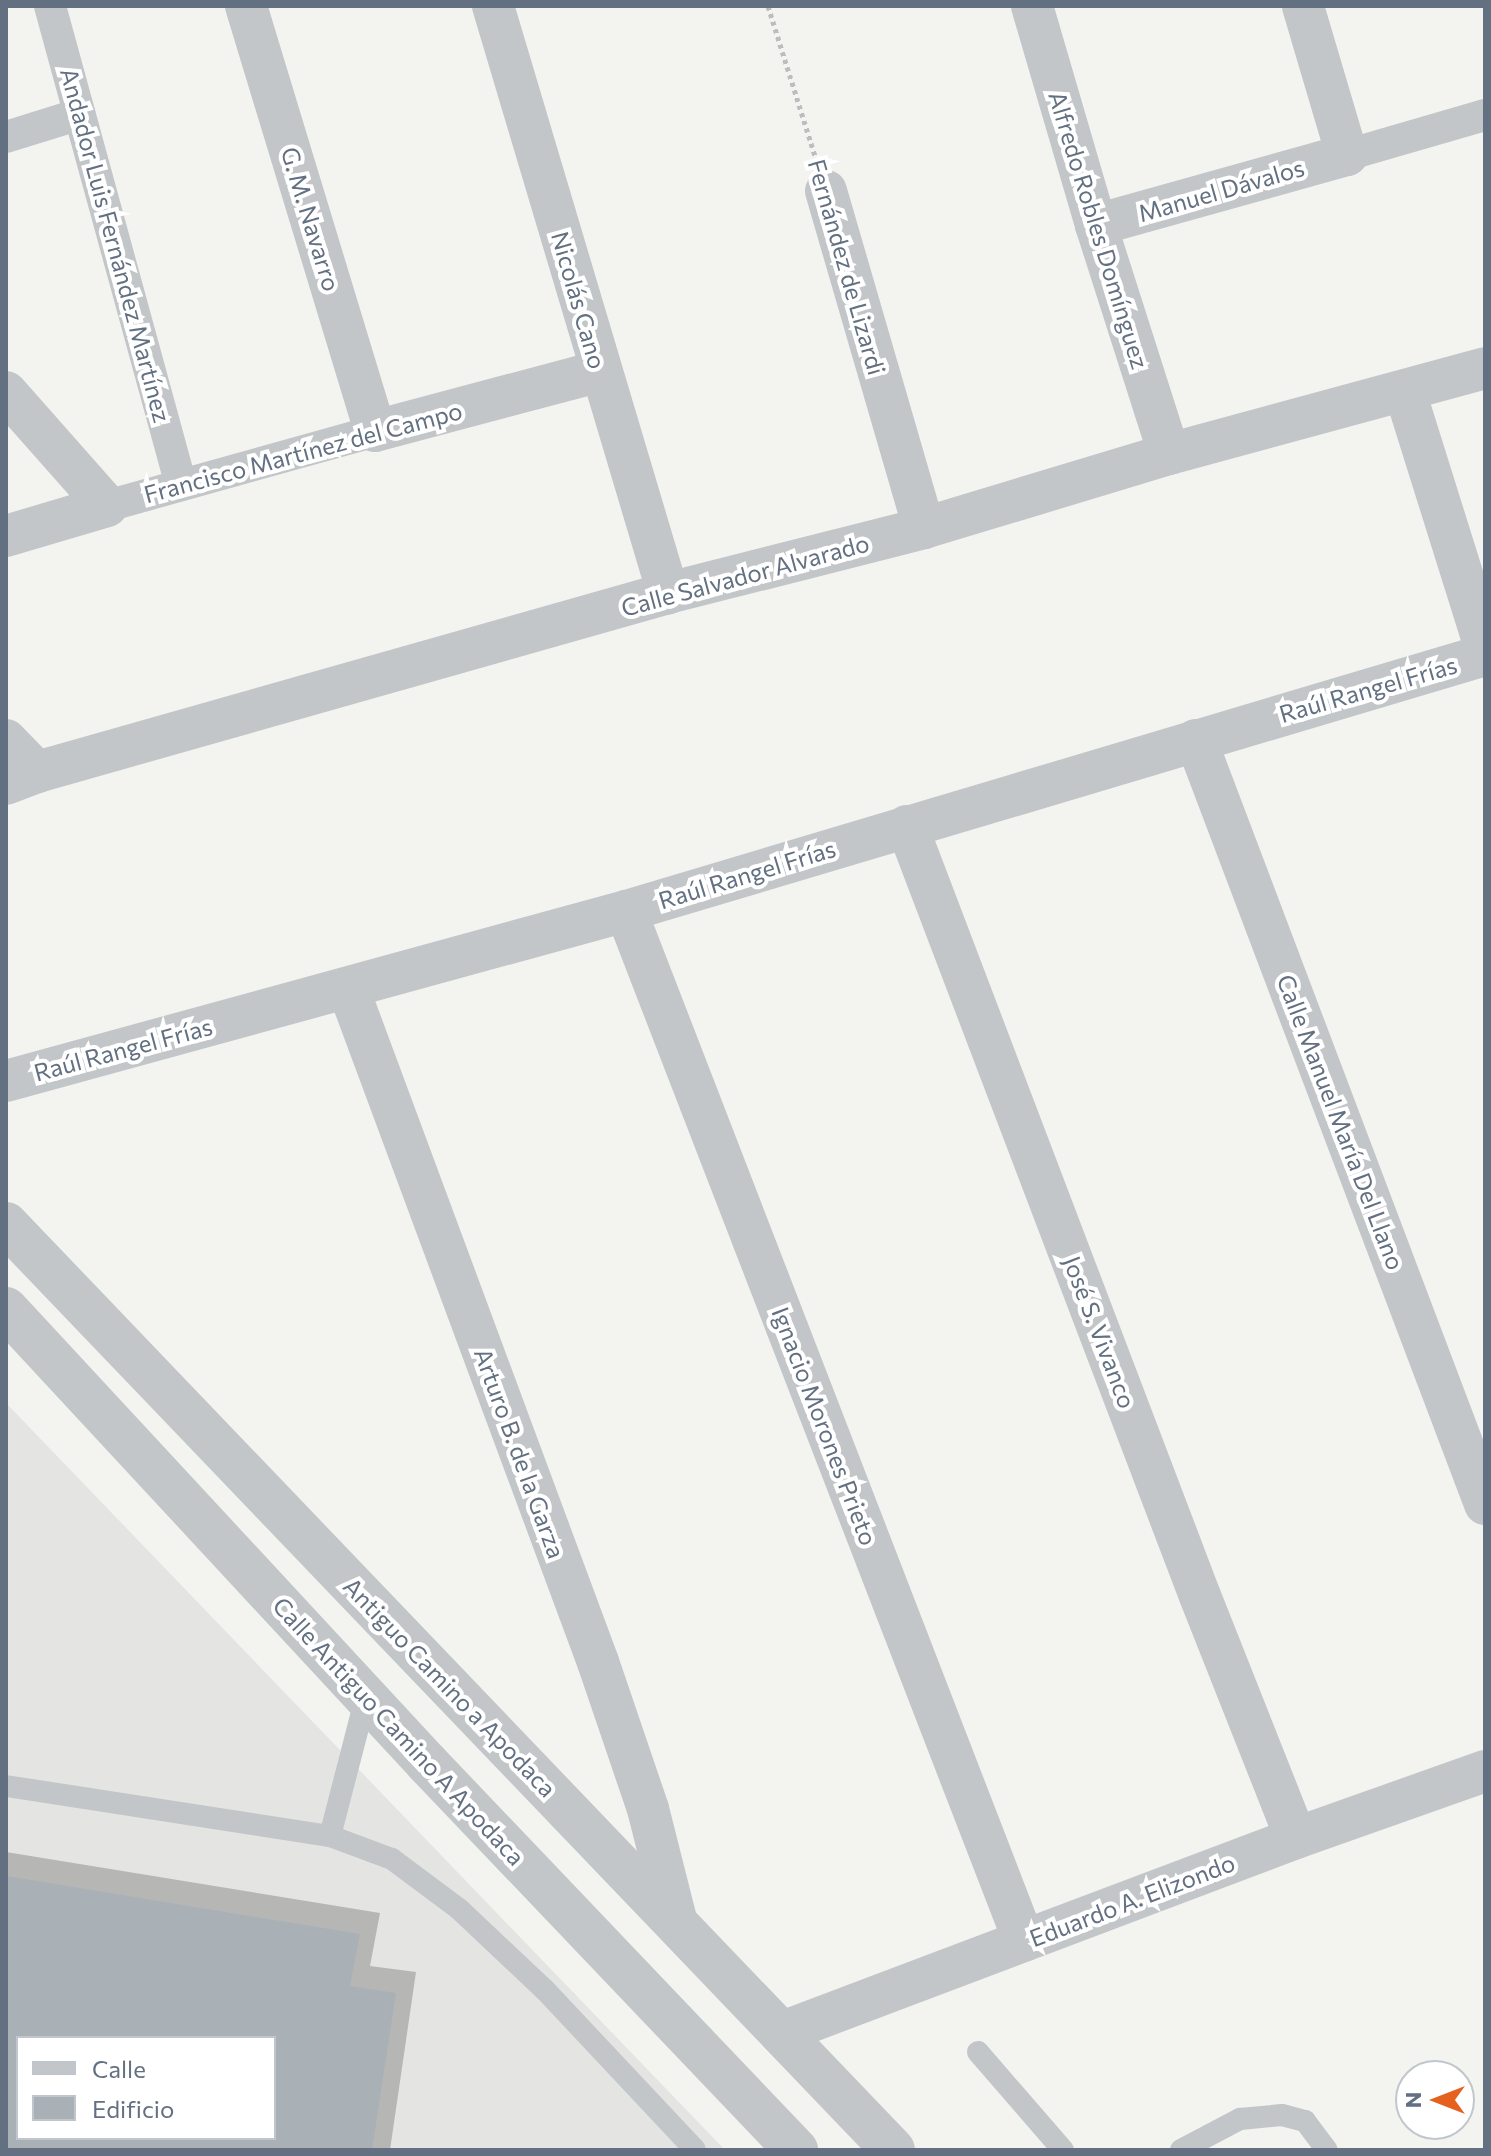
<!DOCTYPE html>
<html>
<head>
<meta charset="utf-8">
<style>
	body { margin:0 }
	#map { position:relative; width:1491px; height:2156px; overflow:hidden; background:#f3f4ef; font-family:Commissioner,sans-serif }
	div>[style] { position:absolute }
	[style*='--x'] { left:calc(var(--x)*1px); top:calc(var(--y)*1px); width:calc(var(--w)*1px); rotate:calc(var(--a)*1deg) }
	.built>* { inset:0; background:#e4e5e3 }
	.shadow>* { inset:0; background:#0003 }
	.building>* { inset:0; background:#a9b0b6 }
	.path>* { height:5px; margin-top:-2.5px; transform-origin:0; background:repeating-linear-gradient(90deg,#bcbdbf 0 4px,transparent 0 8px) }
	.service>* { height:22px; margin:-11px; padding:0 11px; transform-origin:11px; border-radius:11px; background:#c3c6c9 }
	.pedestrian>* { height:32px; margin:-16px; padding:0 16px; transform-origin:16px; border-radius:16px; background:#c3c6c9 }
	.minor>* { height:42px; margin:-21px; padding:0 21px; transform-origin:21px; border-radius:21px; background:#c3c6c9 }
	.tertiary>* { height:44px; margin:-22px; padding:0 22px; transform-origin:22px; border-radius:22px; background:#c3c6c9 }
	span { translate:-50% -50%; white-space:nowrap; text-align:center; line-height:1.15; -webkit-text-stroke:8px #fff; paint-order:stroke }
	.street-label { font-size:24px; color:#627081 }
	.frame { position:absolute; inset:0; border:8px solid #627081; pointer-events:none }
	.legend { position:absolute; left:16px; top:2036px; width:260px; height:104px; box-sizing:border-box; background:#fff; border:2px solid #c0c6cd; margin:0; padding:10px 14px; list-style:none; font-size:24px; color:#627081 }
	.legend li { display:flex; align-items:center; gap:16px; height:40px }
	.legend b { width:40px; border:2px solid #c0c6cd }
	.north { position:absolute; left:1395px; top:2060px; width:80px; height:80px; box-sizing:border-box; background:#fff; border:2px solid #c0c6cd; border-radius:50%; rotate:270deg; font-size:22px; font-weight:700; line-height:32px; text-align:center; color:#627081 }
	.north::after { content:''; display:block; margin:auto; width:28px; height:36px; background:#e5621e; clip-path:polygon(50% 0,100% 100%,50% 72%,0 100%) }
</style>
</head>
<body>
<div id="map">
	<div class="built">
		<i style="clip-path:polygon(evenodd,6px 1403px,725px 2150px,6px 2150px,6px 1403px,18px 2038px,274px 2038px,274px 2138px,18px 2138px,18px 2038px)"></i>
	</div>
	<div class="shadow">
		<i style="clip-path:polygon(evenodd,6px 1852px,380px 1913px,370px 1966px,416px 1972px,390px 2150px,6px 2150px,6px 1852px,18px 2038px,274px 2038px,274px 2138px,18px 2138px,18px 2038px)"></i>
	</div>
	<div class="building">
		<i style="clip-path:polygon(evenodd,6px 1876px,360px 1934px,350px 1986px,396px 1993px,372px 2150px,6px 2150px,6px 1876px,18px 2038px,274px 2038px,274px 2138px,18px 2138px,18px 2038px)"></i>
	</div>
	<div class="path">
		<i style="--x:768;--y:6;--w:157;--a:72.6"></i>
	</div>
	<div class="service">
		<i style="--x:6;--y:1786;--w:328;--a:8.8"></i>
		<i style="--x:330;--y:1836;--w:66;--a:20.4"></i>
		<i style="--x:392;--y:1859;--w:84;--a:36.7"></i>
		<i style="--x:459;--y:1909;--w:118;--a:43.3"></i>
		<i style="--x:545;--y:1990;--w:219;--a:46.8"></i>
		<i style="--x:330;--y:1836;--w:144;--a:-75.5"></i>
		<i style="--x:978;--y:2052;--w:130;--a:49.1"></i>
		<i style="--x:1181;--y:2150;--w:67;--a:-27.7"></i>
		<i style="--x:1240;--y:2119;--w:42;--a:-5.4"></i>
		<i style="--x:1282;--y:2115;--w:24;--a:15"></i>
		<i style="--x:1305;--y:2121;--w:36;--a:53"></i>
	</div>
	<div class="pedestrian">
		<i style="--x:50;--y:6;--w:496;--a:74.7"></i>
		<i style="--x:6;--y:137;--w:77;--a:-17.3"></i>
		<i style="--x:1347;--y:155;--w:144;--a:-16.2"></i>
		<i style="--x:107;--y:506;--w:278;--a:-15.6"></i>
	</div>
	<div class="minor">
		<i style="--x:246;--y:6;--w:444;--a:73.1"></i>
		<i style="--x:375;--y:431;--w:233;--a:-14.9"></i>
		<i style="--x:493;--y:6;--w:613;--a:73.4"></i>
		<i style="--x:1032;--y:6;--w:228;--a:73.7"></i>
		<i style="--x:1096;--y:225;--w:240;--a:72.3"></i>
		<i style="--x:826;--y:191;--w:351;--a:73.8"></i>
		<i style="--x:1096;--y:225;--w:261;--a:-15.6"></i>
		<i style="--x:1347;--y:155;--w:155;--a:-106.5"></i>
		<i style="--x:6;--y:392;--w:152;--a:48.5"></i>
		<i style="--x:107;--y:506;--w:105;--a:163.5"></i>
		<i style="--x:1405;--y:392;--w:268;--a:72.6"></i>
		<i style="--x:6;--y:740;--w:45;--a:45.9"></i>
		<i style="--x:1196;--y:740;--w:817;--a:69.28"></i>
		<i style="--x:6;--y:784;--w:33;--a:-21"></i>
		<i style="--x:37;--y:772;--w:656;--a:-15.84"></i>
		<i style="--x:668;--y:593;--w:264;--a:-14.2"></i>
		<i style="--x:924;--y:528;--w:256;--a:-16.8"></i>
		<i style="--x:1169;--y:454;--w:327;--a:-15.2"></i>
		<i style="--x:907;--y:826;--w:824;--a:69.17"></i>
		<i style="--x:1200;--y:1596;--w:260;--a:68.4"></i>
		<i style="--x:626;--y:911;--w:1104;--a:68.87"></i>
		<i style="--x:348;--y:988;--w:719;--a:69.65"></i>
		<i style="--x:598;--y:1662;--w:155;--a:71.2"></i>
		<i style="--x:648;--y:1809;--w:119;--a:75.8"></i>
		<i style="--x:6;--y:1081;--w:643;--a:-15.33"></i>
		<i style="--x:626;--y:911;--w:896;--a:-16.6"></i>
		<i style="--x:780;--y:2033;--w:552;--a:-20.7"></i>
		<i style="--x:1296;--y:1838;--w:201;--a:-19.5"></i>
	</div>
	<div class="tertiary">
		<i style="--x:6;--y:1224;--w:1282;--a:46.23"></i>
		<i style="--x:6;--y:1309;--w:619;--a:47.16"></i>
		<i style="--x:427;--y:1763;--w:535;--a:46.36"></i>
	</div>
	<div class="street-label">
		<span style="left:1221px;top:190px;rotate:-16deg">Manuel Dávalos</span>
		<span style="left:311px;top:219px;rotate:73deg">G. M. Navarro</span>
		<span style="left:1099px;top:230px;rotate:73deg">Alfredo Robles Domínguez</span>
		<span style="left:116px;top:245px;rotate:75deg">Andador Luis Fernández Martínez</span>
		<span style="left:847px;top:267px;rotate:74deg">Fernández de Lizardi</span>
		<span style="left:579px;top:300px;rotate:74deg">Nicolás Cano</span>
		<span style="left:303px;top:452px;rotate:-15deg">Francisco Martínez del Campo</span>
		<span style="left:745px;top:575px;rotate:-15deg">Calle Salvador Alvarado</span>
		<span style="left:1368px;top:689px;rotate:-16deg">Raúl Rangel Frías</span>
		<span style="left:747px;top:874px;rotate:-17deg">Raúl Rangel Frías</span>
		<span style="left:123px;top:1049px;rotate:-15deg">Raúl Rangel Frías</span>
		<span style="left:1341px;top:1122px;rotate:69deg">Calle Manuel María Del Llano</span>
		<span style="left:1100px;top:1332px;rotate:69deg">José S. Vivanco</span>
		<span style="left:825px;top:1426px;rotate:69deg">Ignacio Morones Prieto</span>
		<span style="left:520px;top:1453px;rotate:70deg">Arturo B. de la Garza</span>
		<span style="left:450px;top:1687px;rotate:46deg">Antiguo Camino a Apodaca</span>
		<span style="left:399px;top:1731px;rotate:47deg">Calle Antiguo Camino A Apodaca</span>
		<span style="left:1132px;top:1900px;rotate:-21deg">Eduardo A. Elizondo</span>
	</div>
	<div class="frame"></div>
	<ul class="legend">
	<li><b style="height:10px;background:#c3c6c9"></b>Calle</li>
	<li><b style="height:22px;background:#a9b0b6"></b>Edificio</li>
	</ul>
	<div class="north">N</div>
</div>
</body>
</html>
